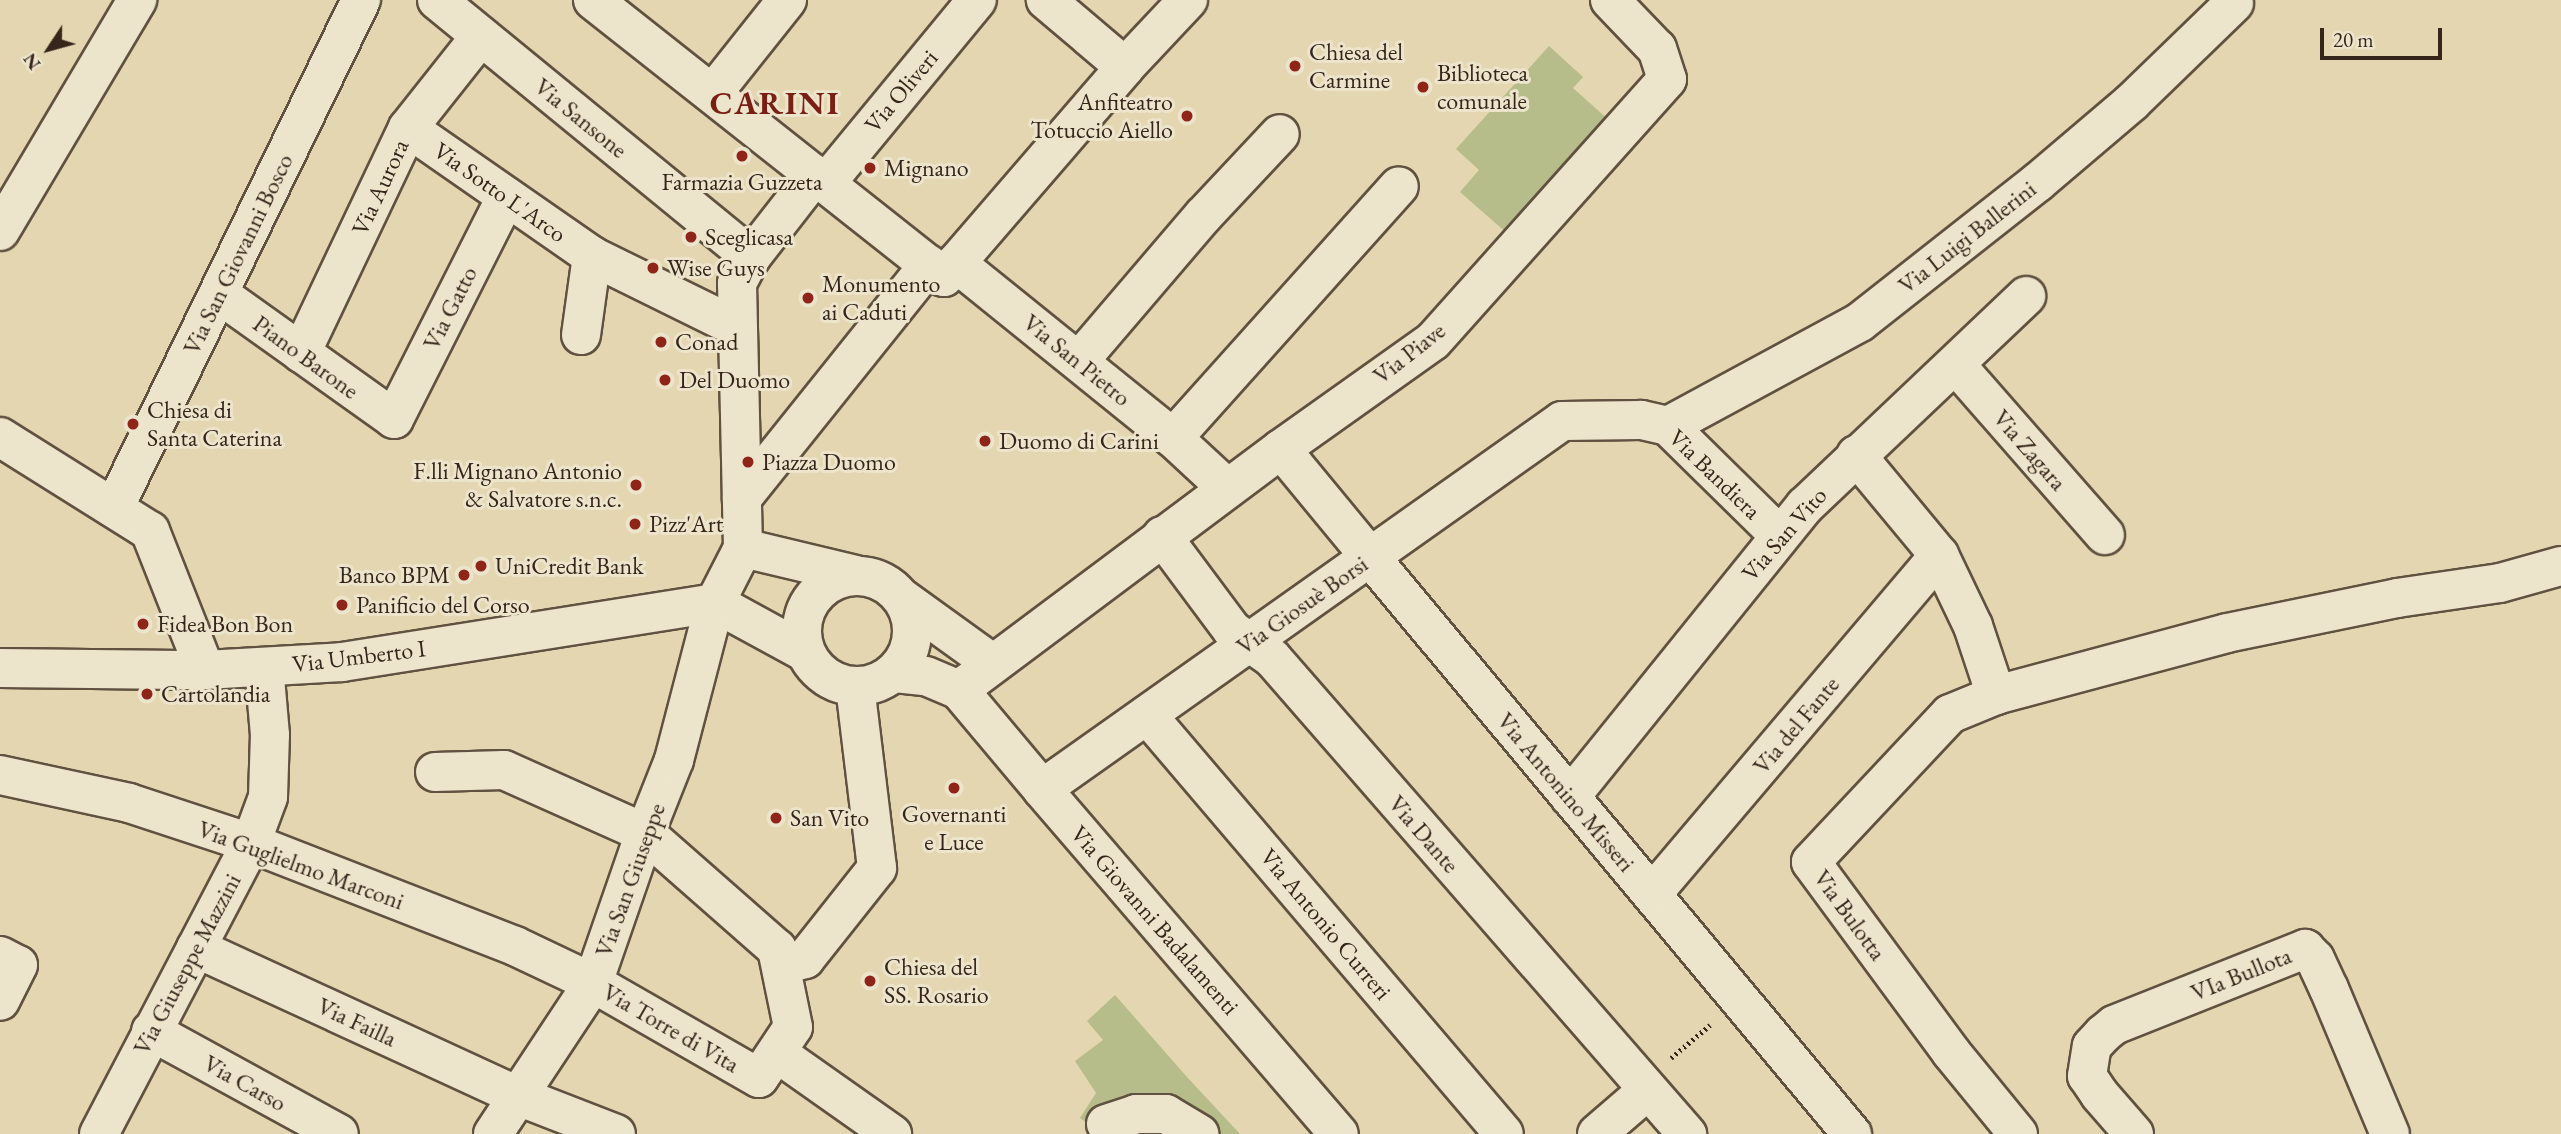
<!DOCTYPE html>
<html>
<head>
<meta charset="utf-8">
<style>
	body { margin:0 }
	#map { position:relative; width:2561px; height:1134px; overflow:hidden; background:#e3d6b0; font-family:"EB Garamond",serif }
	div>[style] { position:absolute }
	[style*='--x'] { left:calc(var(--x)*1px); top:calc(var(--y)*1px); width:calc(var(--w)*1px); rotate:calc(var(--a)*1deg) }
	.green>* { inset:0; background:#b6bd8a }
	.path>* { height:4.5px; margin-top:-2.25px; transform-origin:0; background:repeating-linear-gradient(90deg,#35251b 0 2px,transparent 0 5.5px) }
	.roads { filter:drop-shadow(2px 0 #605140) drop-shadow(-2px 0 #605140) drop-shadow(0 2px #605140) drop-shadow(0 -2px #605140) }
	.street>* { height:38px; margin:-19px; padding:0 19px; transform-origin:19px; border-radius:19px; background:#ede4cc }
	.secondary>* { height:38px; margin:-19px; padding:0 19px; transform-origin:19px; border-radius:19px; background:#ede4cc }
	.secondary>.ring { margin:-19px; padding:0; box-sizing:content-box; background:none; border:38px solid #ede4cc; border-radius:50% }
	.dots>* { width:19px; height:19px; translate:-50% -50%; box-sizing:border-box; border:4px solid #ede4cc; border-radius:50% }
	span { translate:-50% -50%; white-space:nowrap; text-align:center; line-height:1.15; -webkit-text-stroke:6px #ede4cc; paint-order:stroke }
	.poi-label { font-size:24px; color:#35251b }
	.left { translate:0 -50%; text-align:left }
	.right { translate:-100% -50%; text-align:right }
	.street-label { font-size:24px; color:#35251b }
	.district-label { font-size:32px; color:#7a1f14; font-weight:700; letter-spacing:2px }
	.north { position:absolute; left:14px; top:14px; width:70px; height:70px; -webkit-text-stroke:5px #ede4cc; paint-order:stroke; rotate:234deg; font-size:19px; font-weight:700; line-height:28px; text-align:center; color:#35251b }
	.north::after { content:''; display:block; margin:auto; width:24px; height:32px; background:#35251b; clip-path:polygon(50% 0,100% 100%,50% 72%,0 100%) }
	.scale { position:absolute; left:2320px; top:28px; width:122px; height:32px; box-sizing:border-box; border:4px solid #35251b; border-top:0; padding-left:9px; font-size:21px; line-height:24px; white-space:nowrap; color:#35251b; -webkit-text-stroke:5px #ede4cc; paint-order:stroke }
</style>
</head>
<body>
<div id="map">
	<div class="green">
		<i style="clip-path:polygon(1549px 46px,1583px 77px,1573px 88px,1611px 122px,1509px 235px,1460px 192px,1479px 170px,1456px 149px)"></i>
		<i style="clip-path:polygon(1115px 995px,1187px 1077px,1240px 1134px,1101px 1134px,1080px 1118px,1096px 1093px,1075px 1061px,1103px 1040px,1087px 1021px)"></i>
	</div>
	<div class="path">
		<i style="--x:1671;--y:1058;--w:51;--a:-40.2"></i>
	</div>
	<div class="roads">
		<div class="street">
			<i style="--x:437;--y:0;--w:406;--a:39.3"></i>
			<i style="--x:1125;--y:67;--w:92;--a:-46.8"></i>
			<i style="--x:713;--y:93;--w:119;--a:-51.5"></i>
			<i style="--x:408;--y:128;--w:224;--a:34.8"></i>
			<i style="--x:826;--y:183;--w:237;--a:-50.5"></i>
			<i style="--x:0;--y:231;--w:269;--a:-59.3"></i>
			<i style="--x:219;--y:294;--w:215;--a:35.5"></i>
			<i style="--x:394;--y:419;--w:249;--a:-63.2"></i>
			<i style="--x:581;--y:335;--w:80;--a:-82.1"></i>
			<i style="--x:592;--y:256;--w:161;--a:26.2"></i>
			<i style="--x:301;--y:353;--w:249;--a:-64.6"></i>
			<i style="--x:408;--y:128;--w:117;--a:-51.6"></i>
			<i style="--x:1079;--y:361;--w:191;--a:-49.5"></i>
			<i style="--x:1203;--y:216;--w:112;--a:-46.8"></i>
			<i style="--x:1956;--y:365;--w:226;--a:48.8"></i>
			<i style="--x:1668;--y:426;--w:218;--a:-28.4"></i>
			<i style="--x:1860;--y:322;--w:226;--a:-38.2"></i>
			<i style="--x:2038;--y:182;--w:123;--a:-40.4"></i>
			<i style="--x:2132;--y:102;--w:142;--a:-44.1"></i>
			<i style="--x:0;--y:437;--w:177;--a:32.1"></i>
			<i style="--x:150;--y:531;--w:149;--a:68.4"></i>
			<i style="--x:1173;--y:438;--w:338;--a:-48.1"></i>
			<i style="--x:1281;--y:449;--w:186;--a:-35.4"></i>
			<i style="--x:1433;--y:341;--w:351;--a:-48.2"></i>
			<i style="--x:1667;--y:79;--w:32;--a:-108"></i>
			<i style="--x:1657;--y:49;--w:68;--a:-133.8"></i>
			<i style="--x:1856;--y:455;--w:130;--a:50.3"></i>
			<i style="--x:1939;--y:555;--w:79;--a:64.4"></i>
			<i style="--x:1973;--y:626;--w:73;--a:71.6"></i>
			<i style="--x:742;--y:498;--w:299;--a:-51.3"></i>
			<i style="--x:114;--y:508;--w:565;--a:-64.07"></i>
			<i style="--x:1779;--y:535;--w:156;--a:-135.5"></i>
			<i style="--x:1668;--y:426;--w:28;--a:-167"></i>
			<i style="--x:1641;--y:420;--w:79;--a:179.3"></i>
			<i style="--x:1562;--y:421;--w:235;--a:144.7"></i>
			<i style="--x:1370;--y:557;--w:752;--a:50.13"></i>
			<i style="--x:1162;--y:536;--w:117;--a:53.3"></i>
			<i style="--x:1232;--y:630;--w:49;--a:35"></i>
			<i style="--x:1272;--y:658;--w:632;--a:48.92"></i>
			<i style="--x:1147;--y:715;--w:550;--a:49.57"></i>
			<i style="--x:0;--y:775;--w:132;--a:12.2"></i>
			<i style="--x:129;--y:803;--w:128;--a:18.2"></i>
			<i style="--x:251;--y:843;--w:283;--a:21.3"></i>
			<i style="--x:515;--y:946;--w:86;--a:25.4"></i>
			<i style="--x:593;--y:983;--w:191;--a:29.8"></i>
			<i style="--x:759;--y:1078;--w:61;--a:-56.3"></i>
			<i style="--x:793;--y:1027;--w:80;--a:-101.6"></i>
			<i style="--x:777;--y:949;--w:176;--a:-138.7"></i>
			<i style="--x:645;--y:833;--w:154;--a:-155.9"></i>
			<i style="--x:504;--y:770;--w:69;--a:178.3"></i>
			<i style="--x:1042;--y:789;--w:455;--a:49.3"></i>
			<i style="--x:1570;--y:797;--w:374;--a:-51.1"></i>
			<i style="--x:1805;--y:506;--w:305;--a:-43.5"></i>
			<i style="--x:1652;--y:894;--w:444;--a:-49.7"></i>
			<i style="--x:196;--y:948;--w:354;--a:24.7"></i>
			<i style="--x:518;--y:1096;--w:105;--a:21.2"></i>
			<i style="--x:0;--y:956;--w:20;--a:27"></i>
			<i style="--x:18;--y:965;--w:40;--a:116.6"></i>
			<i style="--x:781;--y:965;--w:25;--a:-14"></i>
			<i style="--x:805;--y:959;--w:116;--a:-51.6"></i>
			<i style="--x:877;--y:868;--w:183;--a:-96.9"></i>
			<i style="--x:151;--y:1031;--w:214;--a:28.7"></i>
			<i style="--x:777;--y:1053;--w:141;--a:35.2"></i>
			<i style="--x:1106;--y:1124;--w:32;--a:-18"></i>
			<i style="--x:1136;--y:1114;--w:30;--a:0"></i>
			<i style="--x:1166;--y:1114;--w:39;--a:31"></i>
			<i style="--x:99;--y:1134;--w:328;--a:-62.4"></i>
			<i style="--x:251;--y:843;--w:49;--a:-69.7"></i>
			<i style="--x:268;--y:797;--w:62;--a:-88.2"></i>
			<i style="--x:270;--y:735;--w:68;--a:-95"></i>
			<i style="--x:493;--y:1134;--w:181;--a:-56.5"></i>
			<i style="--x:593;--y:983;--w:159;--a:-70.9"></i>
			<i style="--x:645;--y:833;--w:79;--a:-68.3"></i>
			<i style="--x:674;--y:760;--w:162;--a:-75.4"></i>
			<i style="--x:1597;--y:1134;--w:67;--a:-40.8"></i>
			<i style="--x:2018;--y:1134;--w:106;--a:-129.3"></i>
			<i style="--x:1951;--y:1052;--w:236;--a:-126.4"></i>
			<i style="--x:1811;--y:862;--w:203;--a:-46.8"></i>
			<i style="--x:1950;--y:714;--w:50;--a:-22.4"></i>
			<i style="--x:1996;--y:695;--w:239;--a:-15"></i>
			<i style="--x:2227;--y:633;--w:174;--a:-11.6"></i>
			<i style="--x:2397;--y:598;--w:104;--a:-8.3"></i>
			<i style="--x:2500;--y:583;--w:63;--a:-15.6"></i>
			<i style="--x:2134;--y:1134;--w:52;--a:-131.1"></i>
			<i style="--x:2100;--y:1095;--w:23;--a:-124"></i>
			<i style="--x:2087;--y:1076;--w:30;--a:-81"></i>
			<i style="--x:2092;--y:1046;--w:16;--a:-47"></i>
			<i style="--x:2103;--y:1034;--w:14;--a:-39"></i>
			<i style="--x:2114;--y:1025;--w:206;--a:-21.7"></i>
			<i style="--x:2305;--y:949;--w:14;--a:45"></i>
			<i style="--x:2315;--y:959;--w:33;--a:65"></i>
			<i style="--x:2329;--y:989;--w:157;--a:67.2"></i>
		</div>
		<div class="secondary">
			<i style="--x:593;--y:0;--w:447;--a:38.3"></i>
			<i style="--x:944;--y:277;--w:277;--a:-49.2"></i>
			<i style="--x:1125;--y:67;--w:104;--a:-139.7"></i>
			<i style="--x:956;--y:263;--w:279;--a:38.9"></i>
			<i style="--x:1173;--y:438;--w:74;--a:42.8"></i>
			<i style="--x:743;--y:548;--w:116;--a:13.4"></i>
			<i class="ring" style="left:802px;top:576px;width:72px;height:72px"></i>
			<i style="--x:903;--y:599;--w:111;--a:35.8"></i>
			<i style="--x:715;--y:603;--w:62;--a:-63"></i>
			<i style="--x:743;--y:548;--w:265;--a:-91.3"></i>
			<i style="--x:737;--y:283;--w:30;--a:-62"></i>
			<i style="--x:751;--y:257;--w:104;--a:-52"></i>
			<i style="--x:715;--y:603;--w:102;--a:28.6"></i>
			<i style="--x:0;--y:668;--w:205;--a:0.6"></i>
			<i style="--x:205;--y:670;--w:137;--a:-3.3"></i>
			<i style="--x:342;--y:662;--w:378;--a:-9"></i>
			<i style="--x:895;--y:673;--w:31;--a:6"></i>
			<i style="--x:926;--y:676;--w:36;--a:23"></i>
			<i style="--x:959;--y:690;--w:129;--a:50"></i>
			<i style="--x:1042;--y:789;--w:402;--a:-35.3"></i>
			<i style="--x:1370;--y:557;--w:140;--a:-129.5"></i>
			<i style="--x:1281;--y:449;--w:402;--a:143.2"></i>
		</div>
	</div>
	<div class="dots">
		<i style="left:1295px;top:66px;background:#8f2418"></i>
		<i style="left:1423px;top:87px;background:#8f2418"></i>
		<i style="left:1187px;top:116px;background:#8f2418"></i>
		<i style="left:742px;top:156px;background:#8f2418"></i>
		<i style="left:870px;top:168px;background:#8f2418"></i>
		<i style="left:691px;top:237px;background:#8f2418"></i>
		<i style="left:653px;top:268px;background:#8f2418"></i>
		<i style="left:808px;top:298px;background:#8f2418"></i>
		<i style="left:661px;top:342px;background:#8f2418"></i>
		<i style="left:665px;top:380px;background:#8f2418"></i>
		<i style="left:133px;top:424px;background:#8f2418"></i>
		<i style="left:985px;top:441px;background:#8f2418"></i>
		<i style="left:748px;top:462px;background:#8f2418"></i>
		<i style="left:636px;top:485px;background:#8f2418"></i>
		<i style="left:635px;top:524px;background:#8f2418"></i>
		<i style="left:481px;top:566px;background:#8f2418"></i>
		<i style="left:464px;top:575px;background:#8f2418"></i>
		<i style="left:342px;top:605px;background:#8f2418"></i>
		<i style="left:143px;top:624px;background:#8f2418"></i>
		<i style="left:147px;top:694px;background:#8f2418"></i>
		<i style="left:954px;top:788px;background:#8f2418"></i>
		<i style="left:776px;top:818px;background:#8f2418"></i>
		<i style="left:870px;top:981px;background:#8f2418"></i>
	</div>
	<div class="poi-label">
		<span class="left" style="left:1309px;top:66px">Chiesa del<br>Carmine</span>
		<span class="left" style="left:1437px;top:87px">Biblioteca<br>comunale</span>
		<span class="right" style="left:1173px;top:116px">Anfiteatro<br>Totuccio Aiello</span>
		<span class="left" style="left:884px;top:168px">Mignano</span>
		<span style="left:742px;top:182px">Farmazia Guzzeta</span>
		<span class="left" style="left:705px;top:237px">Sceglicasa</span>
		<span class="left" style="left:667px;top:268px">Wise Guys</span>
		<span class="left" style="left:822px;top:298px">Monumento<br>ai Caduti</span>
		<span class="left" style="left:675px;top:342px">Conad</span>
		<span class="left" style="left:679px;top:380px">Del Duomo</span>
		<span class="left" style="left:147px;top:424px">Chiesa di<br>Santa Caterina</span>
		<span class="left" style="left:999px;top:441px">Duomo di Carini</span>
		<span class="left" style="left:762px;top:462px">Piazza Duomo</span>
		<span class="right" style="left:622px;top:485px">F.lli Mignano Antonio<br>&amp; Salvatore s.n.c.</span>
		<span class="left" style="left:649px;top:524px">Pizz'Art</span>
		<span class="left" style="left:495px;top:566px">UniCredit Bank</span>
		<span class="right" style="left:450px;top:575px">Banco BPM</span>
		<span class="left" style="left:356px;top:605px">Panificio del Corso</span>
		<span class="left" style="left:157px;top:624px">Fidea Bon Bon</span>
		<span class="left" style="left:161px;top:694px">Cartolandia</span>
		<span style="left:954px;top:828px">Governanti<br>e Luce</span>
		<span class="left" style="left:790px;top:818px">San Vito</span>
		<span class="left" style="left:884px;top:981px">Chiesa del<br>SS. Rosario</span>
	</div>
	<div class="street-label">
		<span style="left:901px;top:91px;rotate:-50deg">Via Oliveri</span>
		<span style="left:581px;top:118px;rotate:39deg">Via Sansone</span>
		<span style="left:380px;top:187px;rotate:-65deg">Via Aurora</span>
		<span style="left:500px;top:192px;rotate:35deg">Via Sotto L'Arco</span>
		<span style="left:1967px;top:237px;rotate:-38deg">Via Luigi Ballerini</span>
		<span style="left:238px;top:254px;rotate:-64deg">Via San Giovanni Bosco</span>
		<span style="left:450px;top:308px;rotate:-63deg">Via Gatto</span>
		<span style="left:1409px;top:353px;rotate:-38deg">Via Piave</span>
		<span style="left:306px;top:357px;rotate:36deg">Piano Barone</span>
		<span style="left:1077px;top:360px;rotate:39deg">Via San Pietro</span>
		<span style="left:2030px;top:450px;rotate:49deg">Via Zagara</span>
		<span style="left:1715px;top:474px;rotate:44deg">Via Bandiera</span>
		<span style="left:1784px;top:534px;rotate:-49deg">Via San Vito</span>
		<span style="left:1302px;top:605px;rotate:-35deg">Via Giosuè Borsi</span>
		<span style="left:359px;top:656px;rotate:-7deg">Via Umberto I</span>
		<span style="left:1796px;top:725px;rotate:-50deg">Via del Fante</span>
		<span style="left:1566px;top:792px;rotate:50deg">Via Antonino Misseri</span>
		<span style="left:1424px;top:834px;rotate:49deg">Via Dante</span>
		<span style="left:301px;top:865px;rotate:20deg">Via Guglielmo Marconi</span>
		<span style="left:630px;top:880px;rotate:-70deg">Via San Giuseppe</span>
		<span style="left:1850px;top:915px;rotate:54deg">Via Bulotta</span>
		<span style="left:1155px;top:920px;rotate:49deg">Via Giovanni Badalamenti</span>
		<span style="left:1326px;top:924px;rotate:50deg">Via Antonio Curreri</span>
		<span style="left:187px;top:964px;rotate:-62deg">Via Giuseppe Mazzini</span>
		<span style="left:2241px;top:974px;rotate:-22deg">VIa Bullota</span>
		<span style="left:357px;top:1022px;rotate:25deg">Via Failla</span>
		<span style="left:671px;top:1028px;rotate:30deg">Via Torre di Vita</span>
		<span style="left:245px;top:1083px;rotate:29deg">Via Carso</span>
	</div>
	<div class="district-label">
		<span style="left:775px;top:103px">CARINI</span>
	</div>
	<div class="north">N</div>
	<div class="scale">20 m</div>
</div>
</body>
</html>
